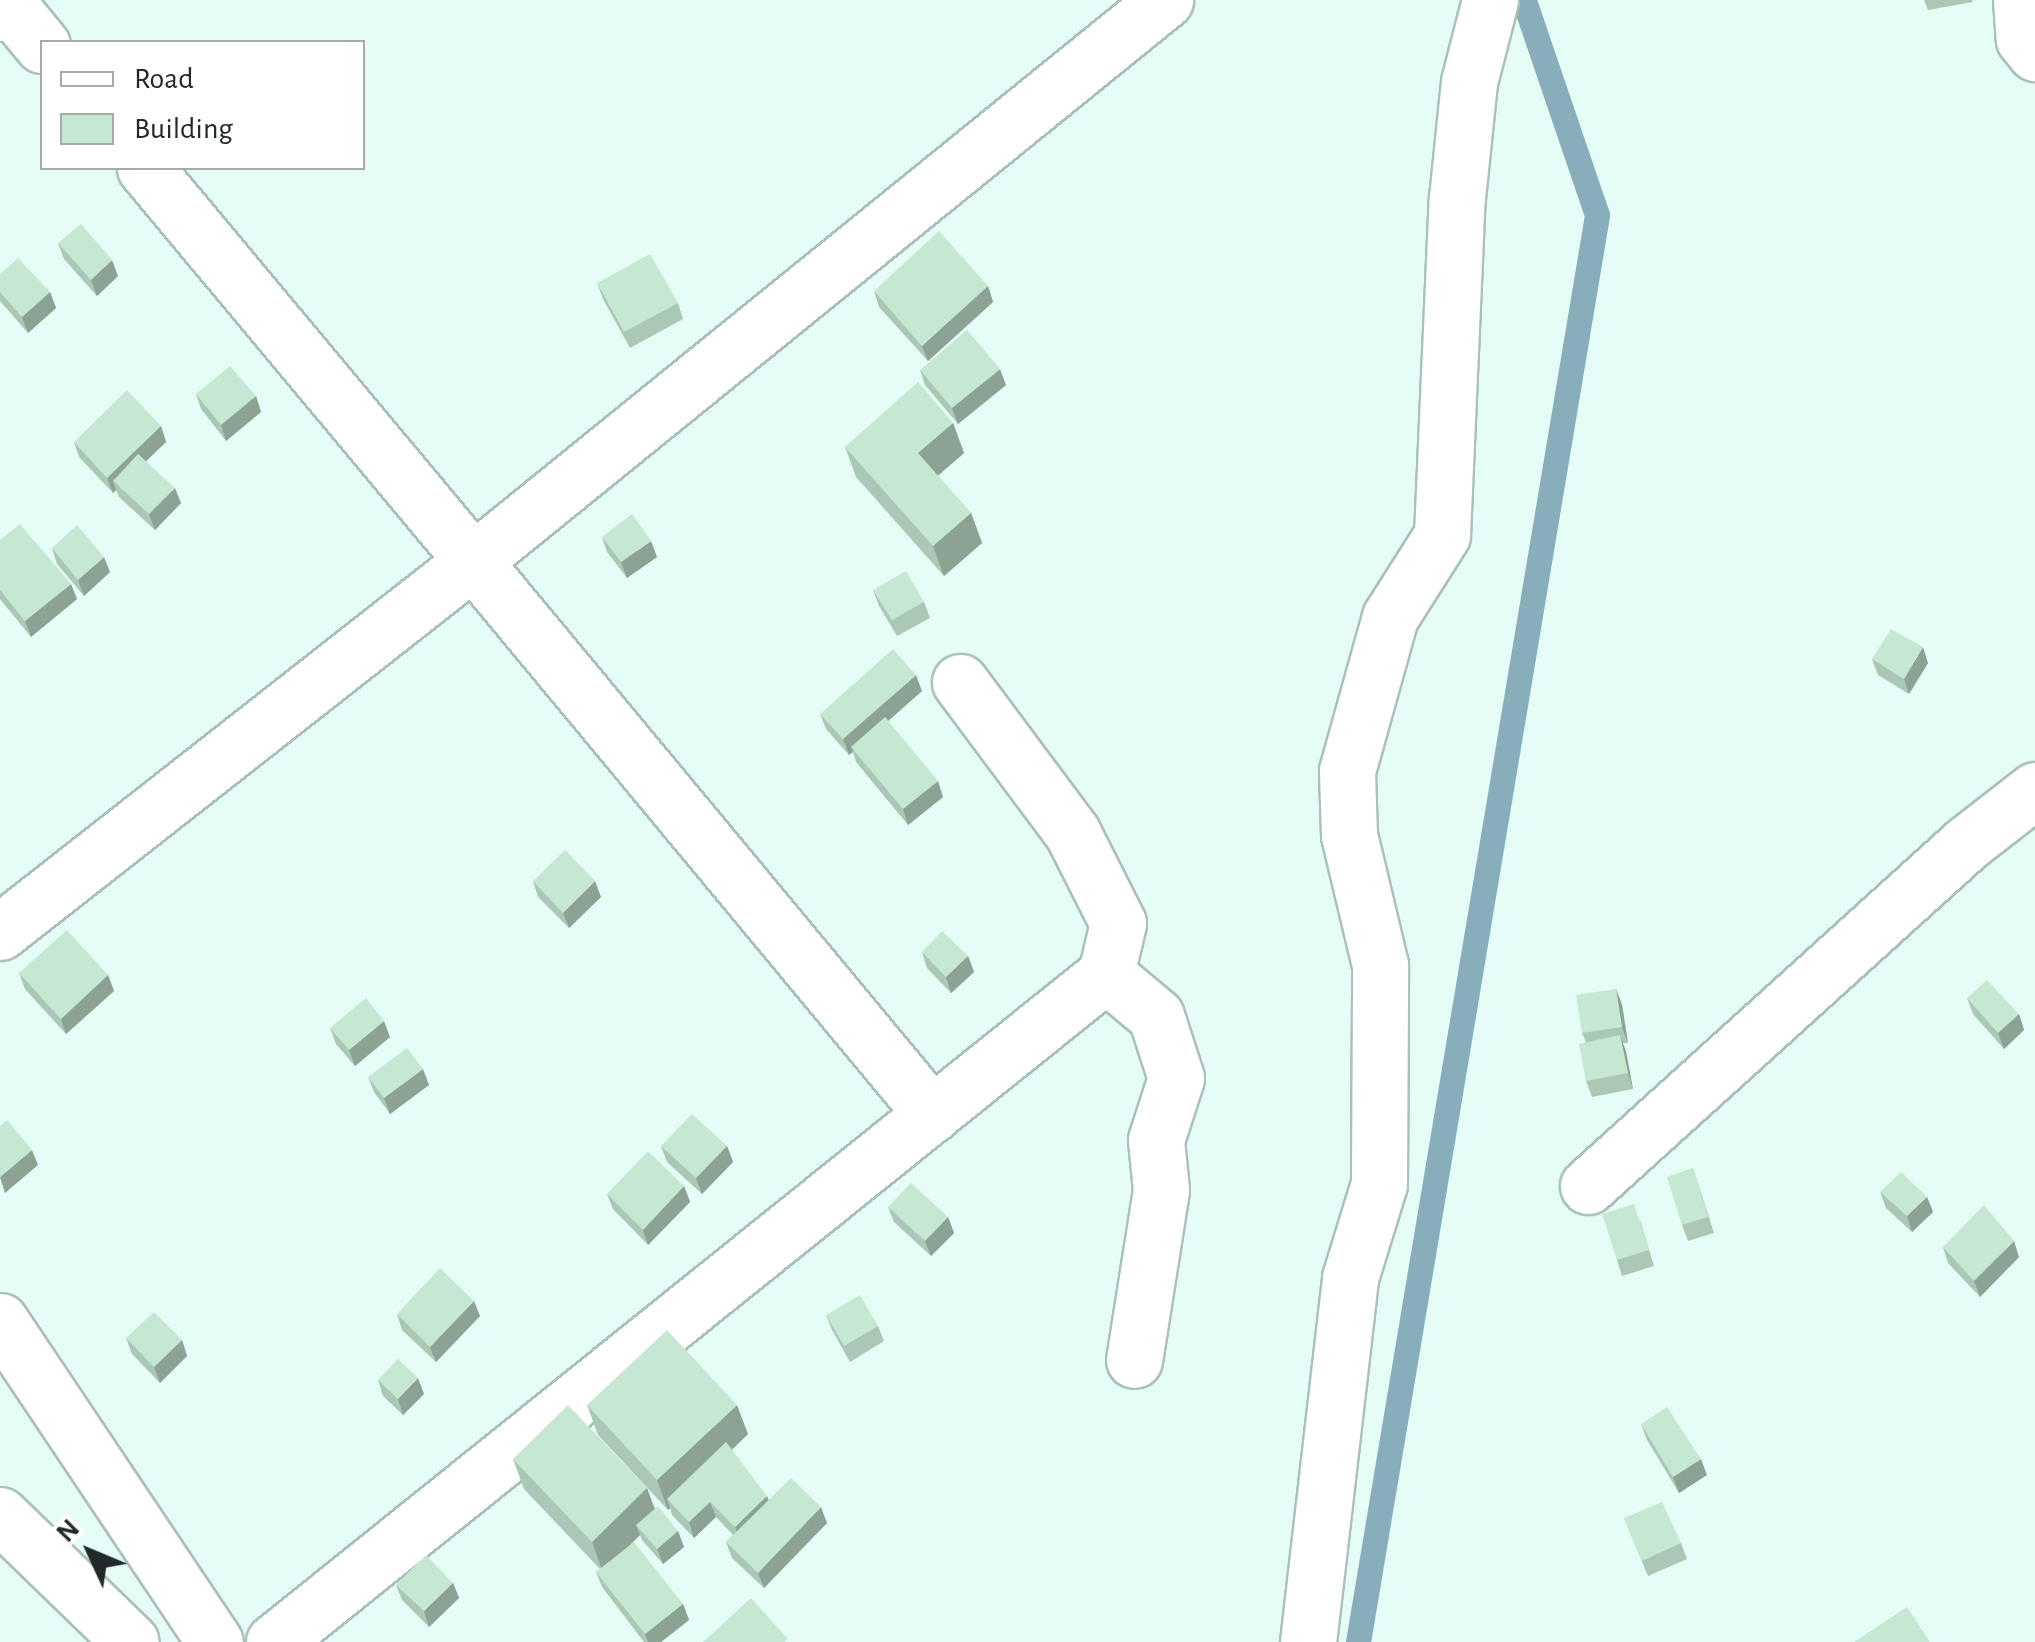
<!DOCTYPE html>
<html>
<head>
<meta charset="utf-8">
<style>
	body { margin:0 }
	#map { position:relative; width:2035px; height:1642px; overflow:hidden; background:#e5fcf7; font-family:"Alegreya Sans",sans-serif }
	div>[style] { position:absolute }
	[style*='--x'] { left:calc(var(--x)*1px); top:calc(var(--y)*1px); width:calc(var(--w)*1px); rotate:calc(var(--a)*1deg) }
	.stream>* { height:25px; margin:-12.5px; padding:0 12.5px; transform-origin:12.5px; border-radius:12.5px; background:#88adbb }
	.roads { filter:drop-shadow(2px 0 #aac1bb) drop-shadow(-2px 0 #aac1bb) drop-shadow(0 2px #aac1bb) drop-shadow(0 -2px #aac1bb) }
	.minor>* { height:55px; margin:-27.5px; padding:0 27.5px; transform-origin:27.5px; border-radius:27.5px; background:#fff }
	.wall>* { inset:0; background:#aac8b5 }
	.shaded-wall>* { inset:0; background:#8ba294 }
	.building>* { inset:0; background:#c6e8d3 }
	span { translate:-50% -50%; white-space:nowrap; text-align:center; line-height:1.15; -webkit-text-stroke:9px #fff; paint-order:stroke }
	.legend { position:absolute; left:40px; top:40px; width:325px; height:130px; box-sizing:border-box; background:#fff; border:2px solid #a6aaa9; margin:0; padding:12px 18px; list-style:none; font-size:30px; color:#212a28 }
	.legend li { display:flex; align-items:center; gap:20px; height:50px }
	.legend b { width:50px; border:2px solid #a6aaa9 }
	.north { position:absolute; left:40px; top:1502px; width:100px; height:100px; -webkit-text-stroke:8px #fff; paint-order:stroke; rotate:314deg; font-size:28px; font-weight:700; line-height:40px; text-align:center; color:#212a28 }
	.north::after { content:''; display:block; margin:auto; width:35px; height:45px; background:#212a28; clip-path:polygon(50% 0,100% 100%,50% 72%,0 100%) }
</style>
</head>
<body>
<div id="map">
	<div class="stream">
		<i style="--x:1358;--y:1642;--w:1447;--a:-80.49"></i>
		<i style="--x:1597;--y:215;--w:227;--a:-108.8"></i>
	</div>
	<div class="roads">
		<div class="minor">
			<i style="--x:2021;--y:0;--w:39;--a:86"></i>
			<i style="--x:2024;--y:39;--w:18;--a:52"></i>
			<i style="--x:0;--y:13;--w:12;--a:-42"></i>
			<i style="--x:9;--y:5;--w:52;--a:50.5"></i>
			<i style="--x:145;--y:168;--w:512;--a:50.15"></i>
			<i style="--x:473;--y:561;--w:891;--a:-39.03"></i>
			<i style="--x:960;--y:682;--w:187;--a:53.3"></i>
			<i style="--x:1072;--y:832;--w:102;--a:63.2"></i>
			<i style="--x:1118;--y:923;--w:52;--a:103.2"></i>
			<i style="--x:1106;--y:974;--w:65;--a:40"></i>
			<i style="--x:1156;--y:1016;--w:65;--a:72.1"></i>
			<i style="--x:1176;--y:1078;--w:65;--a:107.9"></i>
			<i style="--x:1156;--y:1140;--w:50;--a:84.3"></i>
			<i style="--x:1161;--y:1190;--w:172;--a:99"></i>
			<i style="--x:0;--y:932;--w:601;--a:-38.11"></i>
			<i style="--x:473;--y:561;--w:719;--a:50.31"></i>
			<i style="--x:1588;--y:1186;--w:511;--a:-42.15"></i>
			<i style="--x:1967;--y:843;--w:86;--a:-37.9"></i>
			<i style="--x:0;--y:1321;--w:386;--a:56.2"></i>
			<i style="--x:0;--y:1515;--w:182;--a:44.1"></i>
			<i style="--x:274;--y:1642;--w:1067;--a:-38.76"></i>
			<i style="--x:1308;--y:1642;--w:366;--a:-83.4"></i>
			<i style="--x:1350;--y:1278;--w:98;--a:-72.9"></i>
			<i style="--x:1379;--y:1184;--w:219;--a:-89.7"></i>
			<i style="--x:1380;--y:965;--w:134;--a:-103.4"></i>
			<i style="--x:1349;--y:835;--w:64;--a:-91.8"></i>
			<i style="--x:1347;--y:771;--w:160;--a:-74.4"></i>
			<i style="--x:1390;--y:617;--w:97;--a:-57.6"></i>
			<i style="--x:1442;--y:535;--w:337;--a:-87.5"></i>
			<i style="--x:1457;--y:198;--w:117;--a:-84.1"></i>
			<i style="--x:1469;--y:82;--w:85;--a:-75.6"></i>
		</div>
	</div>
	<div class="wall">
		<i style="clip-path:polygon(1924px 0,1972px 0,1973px 2px,1928px 10px)"></i>
		<i style="clip-path:polygon(58px 243px,118px 276px,97px 296px,64px 259px)"></i>
		<i style="clip-path:polygon(0 274px,50px 292px,56px 308px,28px 333px,0 301px)"></i>
		<i style="clip-path:polygon(597px 283px,678px 303px,683px 319px,630px 348px,603px 299px)"></i>
		<i style="clip-path:polygon(988px 286px,993px 302px,928px 361px,879px 307px,874px 291px)"></i>
		<i style="clip-path:polygon(920px 370px,1006px 385px,958px 424px,925px 385px)"></i>
		<i style="clip-path:polygon(196px 394px,256px 396px,261px 412px,226px 441px,201px 409px)"></i>
		<i style="clip-path:polygon(953px 423px,964px 453px,938px 476px,971px 513px,982px 543px,944px 576px,856px 477px,845px 447px)"></i>
		<i style="clip-path:polygon(161px 426px,166px 442px,146px 461px,181px 503px,155px 530px,119px 497px,116px 490px,113px 493px,79px 457px,74px 442px)"></i>
		<i style="clip-path:polygon(602px 537px,657px 557px,627px 578px,607px 552px)"></i>
		<i style="clip-path:polygon(0 540px,77px 599px,31px 637px,0 599px)"></i>
		<i style="clip-path:polygon(52px 548px,110px 572px,84px 596px,57px 564px)"></i>
		<i style="clip-path:polygon(873px 590px,924px 602px,930px 618px,897px 636px,879px 606px)"></i>
		<i style="clip-path:polygon(1872px 659px,1928px 663px,1909px 694px,1878px 675px)"></i>
		<i style="clip-path:polygon(922px 691px,888px 721px,943px 797px,908px 825px,856px 762px,853px 752px,849px 755px,826px 729px,820px 714px)"></i>
		<i style="clip-path:polygon(533px 881px,601px 897px,569px 928px,538px 897px)"></i>
		<i style="clip-path:polygon(922px 952px,968px 956px,974px 972px,951px 993px,927px 968px)"></i>
		<i style="clip-path:polygon(19px 973px,108px 975px,114px 991px,66px 1034px,25px 989px)"></i>
		<i style="clip-path:polygon(1616px 989px,1622px 1005px,1628px 1043px,1623px 1043px,1633px 1089px,1592px 1097px,1586px 1081px,1586px 1042px,1582px 1033px)"></i>
		<i style="clip-path:polygon(1967px 998px,2019px 1014px,2024px 1030px,2004px 1049px,1973px 1014px)"></i>
		<i style="clip-path:polygon(330px 1028px,390px 1037px,355px 1066px,336px 1044px)"></i>
		<i style="clip-path:polygon(368px 1077px,429px 1085px,390px 1114px,374px 1092px)"></i>
		<i style="clip-path:polygon(661px 1146px,727px 1146px,733px 1162px,702px 1194px,667px 1162px)"></i>
		<i style="clip-path:polygon(1693px 1168px,1714px 1233px,1688px 1241px,1682px 1225px)"></i>
		<i style="clip-path:polygon(684px 1186px,690px 1202px,648px 1245px,613px 1209px,607px 1194px)"></i>
		<i style="clip-path:polygon(1880px 1192px,1927px 1197px,1933px 1212px,1912px 1232px,1886px 1208px)"></i>
		<i style="clip-path:polygon(888px 1207px,948px 1217px,954px 1233px,931px 1256px,894px 1222px)"></i>
		<i style="clip-path:polygon(1640px 1220px,1654px 1266px,1622px 1276px,1617px 1260px)"></i>
		<i style="clip-path:polygon(1943px 1247px,2019px 1257px,1980px 1297px,1948px 1263px)"></i>
		<i style="clip-path:polygon(397px 1314px,480px 1316px,436px 1362px,402px 1330px)"></i>
		<i style="clip-path:polygon(826px 1315px,878px 1326px,884px 1341px,850px 1362px,832px 1330px)"></i>
		<i style="clip-path:polygon(126px 1338px,182px 1340px,187px 1356px,160px 1383px,132px 1354px)"></i>
		<i style="clip-path:polygon(378px 1380px,424px 1394px,403px 1415px,383px 1396px)"></i>
		<i style="clip-path:polygon(587px 1405px,748px 1434px,732px 1450px,769px 1500px,827px 1523px,764px 1588px,732px 1558px,726px 1542px,733px 1535px,716px 1517px,694px 1538px,672px 1515px,670px 1508px,668px 1510px,598px 1435px)"></i>
		<i style="clip-path:polygon(1641px 1424px,1707px 1475px,1679px 1493px,1647px 1440px)"></i>
		<i style="clip-path:polygon(513px 1459px,647px 1488px,655px 1509px,678px 1531px,684px 1547px,663px 1564px,642px 1540px,640px 1535px,629px 1546px,683px 1604px,689px 1620px,661px 1642px,644px 1642px,602px 1587px,596px 1572px,600px 1569px,524px 1489px)"></i>
		<i style="clip-path:polygon(1624px 1518px,1681px 1543px,1687px 1559px,1648px 1576px)"></i>
		<i style="clip-path:polygon(453px 1583px,459px 1598px,429px 1627px,402px 1600px,396px 1585px)"></i>
	</div>
	<div class="shaded-wall">
		<i style="clip-path:polygon(112px 260px,118px 276px,97px 296px,91px 280px)"></i>
		<i style="clip-path:polygon(988px 286px,993px 302px,928px 361px,922px 346px)"></i>
		<i style="clip-path:polygon(50px 292px,56px 308px,28px 333px,22px 317px)"></i>
		<i style="clip-path:polygon(1000px 369px,1006px 385px,958px 424px,952px 408px)"></i>
		<i style="clip-path:polygon(256px 396px,261px 412px,226px 441px,221px 425px)"></i>
		<i style="clip-path:polygon(953px 423px,964px 453px,929px 483px,918px 453px)"></i>
		<i style="clip-path:polygon(161px 426px,166px 442px,119px 487px,113px 481px,116px 490px,113px 493px,107px 478px)"></i>
		<i style="clip-path:polygon(175px 488px,181px 503px,155px 530px,149px 514px)"></i>
		<i style="clip-path:polygon(971px 513px,982px 543px,944px 576px,933px 546px)"></i>
		<i style="clip-path:polygon(651px 541px,657px 557px,627px 578px,621px 562px)"></i>
		<i style="clip-path:polygon(104px 557px,110px 572px,84px 596px,78px 580px)"></i>
		<i style="clip-path:polygon(71px 584px,77px 599px,31px 637px,25px 621px)"></i>
		<i style="clip-path:polygon(1923px 647px,1928px 663px,1909px 694px,1904px 679px)"></i>
		<i style="clip-path:polygon(916px 675px,922px 691px,854px 751px,851px 747px,853px 752px,849px 755px,843px 739px)"></i>
		<i style="clip-path:polygon(938px 781px,943px 797px,908px 825px,903px 809px)"></i>
		<i style="clip-path:polygon(595px 881px,601px 897px,569px 928px,563px 913px)"></i>
		<i style="clip-path:polygon(968px 956px,974px 972px,951px 993px,946px 977px)"></i>
		<i style="clip-path:polygon(108px 975px,114px 991px,66px 1034px,61px 1019px)"></i>
		<i style="clip-path:polygon(1616px 989px,1622px 1005px,1628px 1043px,1622px 1027px)"></i>
		<i style="clip-path:polygon(2019px 1014px,2024px 1030px,2004px 1049px,1998px 1033px)"></i>
		<i style="clip-path:polygon(384px 1021px,390px 1037px,355px 1066px,349px 1050px)"></i>
		<i style="clip-path:polygon(1620px 1035px,1626px 1051px,1633px 1089px,1628px 1073px)"></i>
		<i style="clip-path:polygon(423px 1069px,429px 1085px,390px 1114px,384px 1098px)"></i>
		<i style="clip-path:polygon(727px 1146px,733px 1162px,702px 1194px,696px 1178px)"></i>
		<i style="clip-path:polygon(32px 1150px,38px 1165px,5px 1193px,0 1177px)"></i>
		<i style="clip-path:polygon(684px 1186px,690px 1202px,648px 1245px,643px 1230px)"></i>
		<i style="clip-path:polygon(1927px 1197px,1933px 1212px,1912px 1232px,1907px 1216px)"></i>
		<i style="clip-path:polygon(948px 1217px,954px 1233px,931px 1256px,925px 1241px)"></i>
		<i style="clip-path:polygon(2014px 1241px,2019px 1257px,1980px 1297px,1974px 1281px)"></i>
		<i style="clip-path:polygon(474px 1301px,480px 1316px,436px 1362px,430px 1347px)"></i>
		<i style="clip-path:polygon(182px 1340px,187px 1356px,160px 1383px,154px 1367px)"></i>
		<i style="clip-path:polygon(418px 1378px,424px 1394px,403px 1415px,398px 1399px)"></i>
		<i style="clip-path:polygon(737px 1405px,748px 1434px,673px 1505px,667px 1499px,670px 1508px,668px 1510px,657px 1480px)"></i>
		<i style="clip-path:polygon(1701px 1459px,1707px 1475px,1679px 1493px,1673px 1477px)"></i>
		<i style="clip-path:polygon(647px 1488px,658px 1518px,636px 1525px,640px 1535px,603px 1572px,592px 1542px)"></i>
		<i style="clip-path:polygon(767px 1496px,773px 1512px,741px 1543px,735px 1527px)"></i>
		<i style="clip-path:polygon(710px 1502px,716px 1517px,694px 1538px,689px 1522px)"></i>
		<i style="clip-path:polygon(821px 1507px,827px 1523px,764px 1588px,758px 1573px)"></i>
		<i style="clip-path:polygon(678px 1531px,684px 1547px,663px 1564px,657px 1549px)"></i>
		<i style="clip-path:polygon(453px 1583px,459px 1598px,429px 1627px,424px 1611px)"></i>
		<i style="clip-path:polygon(683px 1604px,689px 1620px,661px 1642px,648px 1642px,645px 1634px)"></i>
	</div>
	<div class="building">
		<i style="clip-path:polygon(81px 224px,112px 260px,91px 280px,58px 243px)"></i>
		<i style="clip-path:polygon(939px 231px,988px 286px,922px 346px,874px 291px)"></i>
		<i style="clip-path:polygon(650px 254px,678px 303px,624px 332px,597px 283px)"></i>
		<i style="clip-path:polygon(18px 258px,50px 292px,22px 317px,0 292px,0 274px)"></i>
		<i style="clip-path:polygon(967px 330px,1000px 369px,952px 408px,920px 370px)"></i>
		<i style="clip-path:polygon(230px 366px,256px 396px,221px 425px,196px 394px)"></i>
		<i style="clip-path:polygon(918px 382px,953px 423px,918px 453px,971px 513px,933px 546px,845px 447px)"></i>
		<i style="clip-path:polygon(127px 390px,161px 426px,107px 478px,74px 442px)"></i>
		<i style="clip-path:polygon(138px 454px,175px 488px,149px 514px,113px 481px)"></i>
		<i style="clip-path:polygon(632px 514px,651px 541px,621px 562px,602px 537px)"></i>
		<i style="clip-path:polygon(20px 524px,71px 584px,25px 621px,0 590px,0 540px)"></i>
		<i style="clip-path:polygon(77px 525px,104px 557px,78px 580px,52px 548px)"></i>
		<i style="clip-path:polygon(906px 571px,924px 602px,892px 620px,873px 590px)"></i>
		<i style="clip-path:polygon(1891px 629px,1923px 647px,1904px 679px,1872px 659px)"></i>
		<i style="clip-path:polygon(893px 649px,916px 675px,843px 739px,820px 714px)"></i>
		<i style="clip-path:polygon(885px 717px,938px 781px,903px 809px,851px 747px)"></i>
		<i style="clip-path:polygon(565px 850px,595px 881px,563px 913px,533px 881px)"></i>
		<i style="clip-path:polygon(67px 930px,108px 975px,61px 1019px,19px 973px)"></i>
		<i style="clip-path:polygon(942px 931px,968px 956px,946px 977px,922px 952px)"></i>
		<i style="clip-path:polygon(1987px 980px,2019px 1014px,1998px 1033px,1967px 998px)"></i>
		<i style="clip-path:polygon(1616px 989px,1622px 1027px,1582px 1033px,1576px 995px)"></i>
		<i style="clip-path:polygon(366px 998px,384px 1021px,349px 1050px,330px 1028px)"></i>
		<i style="clip-path:polygon(1620px 1035px,1628px 1073px,1586px 1081px,1579px 1044px)"></i>
		<i style="clip-path:polygon(407px 1048px,423px 1069px,384px 1098px,368px 1077px)"></i>
		<i style="clip-path:polygon(692px 1114px,727px 1146px,696px 1178px,661px 1146px)"></i>
		<i style="clip-path:polygon(7px 1120px,32px 1150px,0 1177px,0 1126px)"></i>
		<i style="clip-path:polygon(648px 1151px,684px 1186px,643px 1230px,607px 1194px)"></i>
		<i style="clip-path:polygon(1693px 1168px,1708px 1217px,1682px 1225px,1667px 1177px)"></i>
		<i style="clip-path:polygon(1901px 1172px,1927px 1197px,1907px 1216px,1880px 1192px)"></i>
		<i style="clip-path:polygon(911px 1183px,948px 1217px,925px 1241px,888px 1207px)"></i>
		<i style="clip-path:polygon(1634px 1204px,1649px 1250px,1617px 1260px,1602px 1214px)"></i>
		<i style="clip-path:polygon(1984px 1205px,2014px 1241px,1974px 1281px,1943px 1247px)"></i>
		<i style="clip-path:polygon(440px 1268px,474px 1301px,430px 1347px,397px 1314px)"></i>
		<i style="clip-path:polygon(860px 1295px,878px 1326px,844px 1346px,826px 1315px)"></i>
		<i style="clip-path:polygon(154px 1312px,182px 1340px,154px 1367px,126px 1338px)"></i>
		<i style="clip-path:polygon(667px 1330px,737px 1405px,657px 1480px,587px 1405px)"></i>
		<i style="clip-path:polygon(398px 1359px,418px 1378px,398px 1399px,378px 1380px)"></i>
		<i style="clip-path:polygon(568px 1405px,647px 1488px,592px 1542px,513px 1459px)"></i>
		<i style="clip-path:polygon(1667px 1407px,1701px 1459px,1673px 1477px,1641px 1424px)"></i>
		<i style="clip-path:polygon(726px 1442px,767px 1496px,735px 1527px,710px 1502px,689px 1522px,667px 1499px)"></i>
		<i style="clip-path:polygon(791px 1478px,821px 1507px,758px 1573px,726px 1542px)"></i>
		<i style="clip-path:polygon(1662px 1502px,1681px 1543px,1642px 1561px,1624px 1518px)"></i>
		<i style="clip-path:polygon(658px 1506px,678px 1531px,657px 1549px,636px 1525px)"></i>
		<i style="clip-path:polygon(634px 1542px,683px 1604px,645px 1634px,596px 1572px)"></i>
		<i style="clip-path:polygon(426px 1555px,453px 1583px,424px 1611px,396px 1585px)"></i>
		<i style="clip-path:polygon(751px 1598px,788px 1639px,784px 1642px,703px 1642px)"></i>
		<i style="clip-path:polygon(1907px 1607px,1930px 1642px,1854px 1642px)"></i>
	</div>
	<ul class="legend">
	<li><b style="height:12px;background:#fff"></b>Road</li>
	<li><b style="height:28px;background:#c6e8d3"></b>Building</li>
	</ul>
	<div class="north">N</div>
</div>
</body>
</html>
